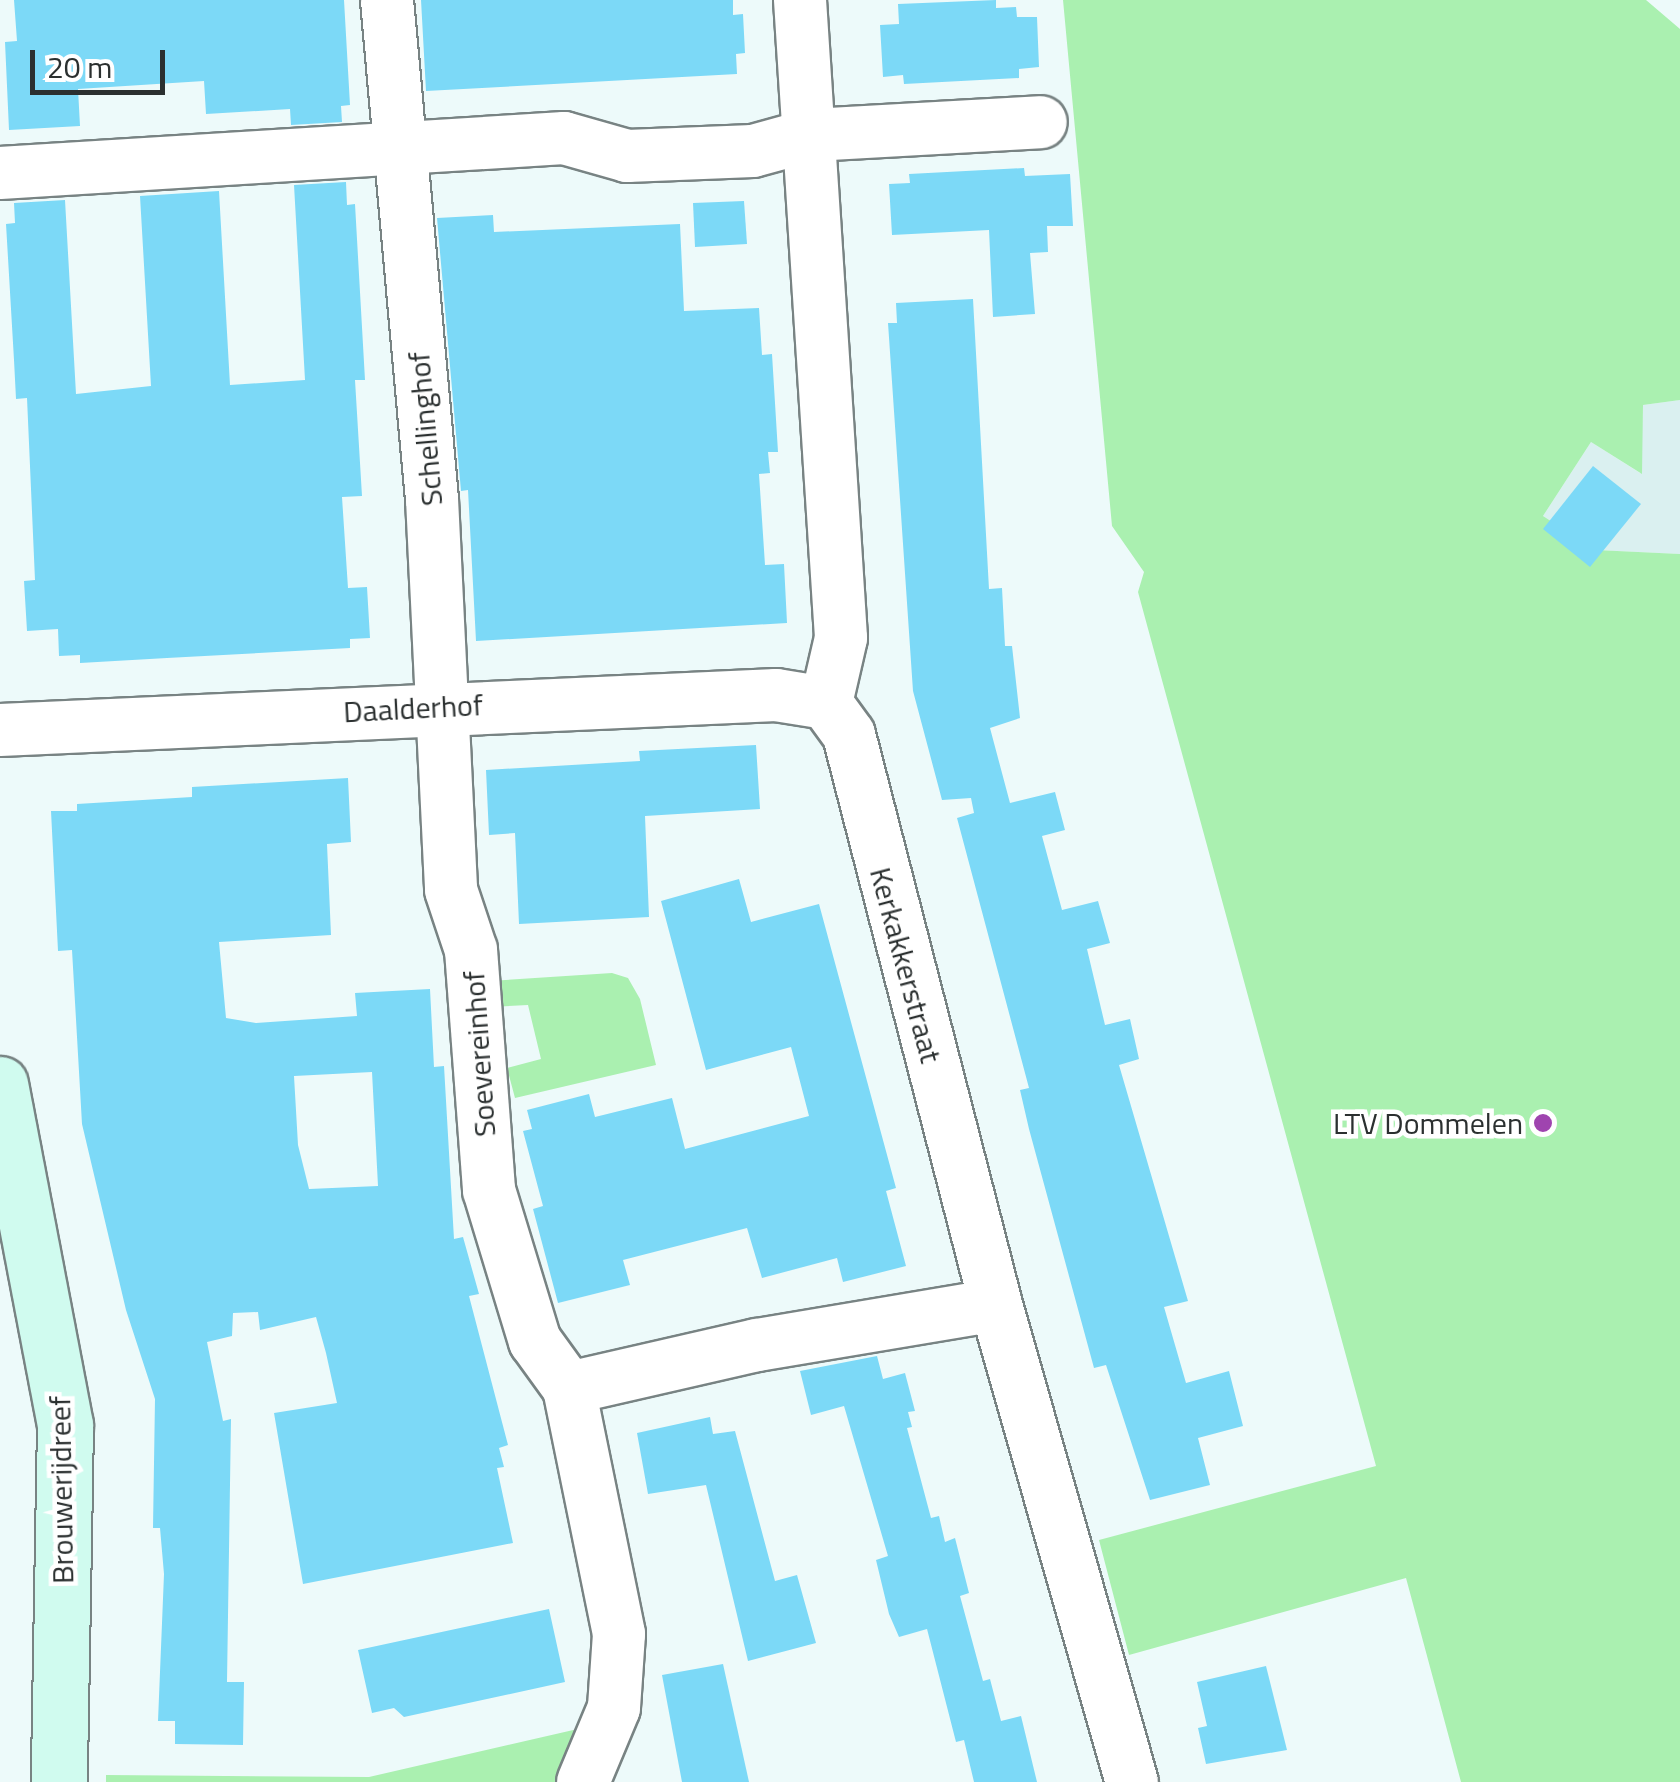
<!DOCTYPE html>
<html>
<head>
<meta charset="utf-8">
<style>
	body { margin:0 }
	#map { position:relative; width:1680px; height:1782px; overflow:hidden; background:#edfafa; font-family:"Titillium Web",sans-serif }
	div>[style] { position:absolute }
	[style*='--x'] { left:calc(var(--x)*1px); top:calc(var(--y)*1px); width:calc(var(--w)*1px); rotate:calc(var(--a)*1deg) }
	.built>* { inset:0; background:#daf0f0 }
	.green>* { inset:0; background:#aaf0b0 }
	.building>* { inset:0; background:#7cd9f7 }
	.roads { filter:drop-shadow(2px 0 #788383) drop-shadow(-2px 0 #788383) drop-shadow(0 2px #788383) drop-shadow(0 -2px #788383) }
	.street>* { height:52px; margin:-26px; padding:0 26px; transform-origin:26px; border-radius:26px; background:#fff }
	.secondary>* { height:55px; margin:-27.5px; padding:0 27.5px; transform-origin:27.5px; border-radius:27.5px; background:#d0fbef }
	.dots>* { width:28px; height:28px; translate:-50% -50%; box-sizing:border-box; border:5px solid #fff; border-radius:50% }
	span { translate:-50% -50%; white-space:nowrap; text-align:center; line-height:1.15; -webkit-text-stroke:9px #fff; paint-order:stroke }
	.street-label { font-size:30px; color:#2b3030 }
	.poi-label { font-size:30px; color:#2b3030 }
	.right { translate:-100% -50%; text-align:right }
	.scale { position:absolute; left:30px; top:50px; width:135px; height:45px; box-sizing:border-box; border:5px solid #2b3030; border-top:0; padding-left:12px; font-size:30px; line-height:35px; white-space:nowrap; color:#2b3030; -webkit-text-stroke:8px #fff; paint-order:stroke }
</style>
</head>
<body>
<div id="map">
	<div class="built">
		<i style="clip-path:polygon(1680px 400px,1680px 554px,1596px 550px,1543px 516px,1591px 442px,1640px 473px,1643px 405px)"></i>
	</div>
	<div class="green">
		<i style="clip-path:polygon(1063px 0,1646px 0,1680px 29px,1680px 400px,1643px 405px,1642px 474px,1591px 442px,1543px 516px,1596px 550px,1680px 554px,1680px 1782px,1461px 1782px,1406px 1578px,1129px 1655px,1099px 1540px,1376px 1466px,1138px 592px,1144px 572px,1112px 526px)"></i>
		<i style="clip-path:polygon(612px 973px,628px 978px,640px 999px,656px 1065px,515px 1098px,507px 1068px,541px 1059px,528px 1005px,491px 1007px,489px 981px)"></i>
		<i style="clip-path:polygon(582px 1728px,557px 1782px,106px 1782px,106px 1775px,369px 1777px)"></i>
	</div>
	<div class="building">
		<i style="clip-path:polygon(14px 0,344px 0,350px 105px,341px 106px,342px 122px,291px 125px,290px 109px,206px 114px,204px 81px,78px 89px,80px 126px,9px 130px,5px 42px,17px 41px)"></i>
		<i style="clip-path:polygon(421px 0,733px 0,733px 15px,743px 14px,745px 53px,736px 54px,737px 74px,426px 91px)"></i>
		<i style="clip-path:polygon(996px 0,996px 8px,1016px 7px,1017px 17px,1037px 17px,1039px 67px,1019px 69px,1019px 78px,904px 84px,903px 75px,883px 77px,880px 25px,899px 24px,898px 4px)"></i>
		<i style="clip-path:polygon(1024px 168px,1025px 176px,1070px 174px,1073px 226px,1047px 226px,1048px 252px,1030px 253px,1035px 314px,993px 317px,989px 230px,892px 235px,889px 184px,910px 183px,909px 174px)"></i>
		<i style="clip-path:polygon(346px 182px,347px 205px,355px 204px,365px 380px,355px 380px,362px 496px,342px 497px,348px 588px,367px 587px,370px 638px,350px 639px,350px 648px,167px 658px,80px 663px,80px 655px,59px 656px,58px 629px,27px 631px,24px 581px,35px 580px,27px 398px,16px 399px,14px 360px,6px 224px,15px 223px,14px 203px,65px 200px,76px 394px,151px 386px,140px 196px,219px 191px,230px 385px,305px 380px,294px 185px)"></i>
		<i style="clip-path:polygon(744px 201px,747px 244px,695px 247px,693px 203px)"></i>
		<i style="clip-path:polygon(493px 215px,494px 232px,680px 224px,684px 311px,759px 308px,762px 355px,772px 354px,778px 452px,768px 452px,770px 473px,759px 474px,765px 565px,784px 564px,787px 623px,476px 641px,468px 490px,461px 491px,437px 218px)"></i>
		<i style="clip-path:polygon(973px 299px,989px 589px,1002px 588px,1005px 646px,1012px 646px,1020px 718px,990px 728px,1010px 803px,1055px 792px,1065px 830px,1042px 836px,1062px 910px,1098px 901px,1110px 943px,1087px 949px,1105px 1025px,1130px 1019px,1139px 1059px,1119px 1065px,1188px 1301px,1164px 1307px,1186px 1383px,1229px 1371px,1243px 1426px,1198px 1438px,1210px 1485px,1150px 1500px,1106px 1365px,1094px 1368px,1029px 1129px,1020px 1090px,1029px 1088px,957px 818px,974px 813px,971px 798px,942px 800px,913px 691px,888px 323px,897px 323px,896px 303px)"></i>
		<i style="clip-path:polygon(1593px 466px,1641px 504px,1590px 567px,1543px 529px)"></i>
		<i style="clip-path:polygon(756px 745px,760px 809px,645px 816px,649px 917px,519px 924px,515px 833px,489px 835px,486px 770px,640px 761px,639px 751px)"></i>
		<i style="clip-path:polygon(evenodd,348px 778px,351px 842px,327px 844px,331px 935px,219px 942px,226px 1018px,256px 1023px,357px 1016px,355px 993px,430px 989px,434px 1067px,444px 1066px,454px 1239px,463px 1237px,479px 1294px,469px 1296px,508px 1445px,499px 1448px,504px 1467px,497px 1468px,513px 1543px,303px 1584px,274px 1413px,337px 1403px,326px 1353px,316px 1317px,260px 1330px,258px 1312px,233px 1313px,232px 1336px,207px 1342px,223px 1421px,231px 1419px,227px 1682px,244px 1682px,243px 1745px,175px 1744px,175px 1721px,158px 1721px,164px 1574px,160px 1528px,153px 1528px,155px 1399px,126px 1310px,82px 1124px,72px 950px,58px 951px,51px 811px,77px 811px,77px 804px,192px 797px,192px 787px,348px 778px,372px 1072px,378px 1186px,309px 1189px,298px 1145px,294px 1076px,372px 1072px)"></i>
		<i style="clip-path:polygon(739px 879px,751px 922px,819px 904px,896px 1188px,886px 1191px,906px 1266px,843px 1282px,837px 1258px,762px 1278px,747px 1228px,623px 1260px,630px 1285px,558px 1303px,533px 1209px,543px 1206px,523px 1131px,532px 1129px,527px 1110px,589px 1094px,595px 1117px,672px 1098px,685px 1149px,809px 1116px,791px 1047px,706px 1070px,661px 901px)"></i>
		<i style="clip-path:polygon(877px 1356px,883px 1379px,905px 1373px,915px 1411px,908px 1412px,912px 1427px,907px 1428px,931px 1518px,939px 1516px,945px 1542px,955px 1538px,969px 1593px,960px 1596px,983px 1681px,990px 1679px,1001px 1721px,1021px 1716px,1037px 1782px,974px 1782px,964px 1740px,956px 1742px,927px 1629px,899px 1637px,889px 1614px,876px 1560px,888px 1556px,844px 1406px,811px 1415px,800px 1371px)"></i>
		<i style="clip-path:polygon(710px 1417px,713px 1434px,735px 1431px,775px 1581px,797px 1575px,816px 1643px,748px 1661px,706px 1485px,648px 1494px,637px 1433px)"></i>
		<i style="clip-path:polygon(549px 1609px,565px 1682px,404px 1717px,394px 1708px,372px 1713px,358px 1650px)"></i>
		<i style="clip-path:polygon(723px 1664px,749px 1782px,682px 1782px,662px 1675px)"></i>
		<i style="clip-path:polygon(1266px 1666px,1287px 1750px,1206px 1764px,1198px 1728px,1207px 1726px,1197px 1682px)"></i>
	</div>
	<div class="roads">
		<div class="street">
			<i style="--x:387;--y:0;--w:501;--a:84.85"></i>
			<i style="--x:432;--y:499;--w:391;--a:87.2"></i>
			<i style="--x:451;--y:890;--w:63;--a:71.6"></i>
			<i style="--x:471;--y:950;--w:241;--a:85.7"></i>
			<i style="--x:489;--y:1190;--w:158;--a:73.1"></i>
			<i style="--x:535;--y:1341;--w:58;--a:54.1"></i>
			<i style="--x:569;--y:1388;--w:251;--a:78.5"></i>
			<i style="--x:619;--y:1634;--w:74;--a:93.9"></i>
			<i style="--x:614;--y:1708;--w:80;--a:112.7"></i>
			<i style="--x:800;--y:0;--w:639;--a:86.32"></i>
			<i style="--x:841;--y:638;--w:67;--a:103"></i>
			<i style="--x:826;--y:703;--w:39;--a:54"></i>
			<i style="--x:849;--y:735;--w:589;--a:75.54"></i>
			<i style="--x:996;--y:1305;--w:496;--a:74.1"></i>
			<i style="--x:0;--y:173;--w:565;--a:-3.55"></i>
			<i style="--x:564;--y:138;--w:66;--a:15.9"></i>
			<i style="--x:627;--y:156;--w:126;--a:-2.3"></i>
			<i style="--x:753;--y:151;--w:60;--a:-15.4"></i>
			<i style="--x:811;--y:135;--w:230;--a:-3.2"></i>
			<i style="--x:0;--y:730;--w:777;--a:-2.58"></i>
			<i style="--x:776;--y:695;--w:51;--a:9.1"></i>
			<i style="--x:569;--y:1388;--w:193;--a:-12.9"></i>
			<i style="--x:757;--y:1345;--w:242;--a:-9.5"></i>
		</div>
		<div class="secondary">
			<i style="--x:0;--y:1084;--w:347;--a:79.2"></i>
			<i style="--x:65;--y:1425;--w:357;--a:91"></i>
		</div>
	</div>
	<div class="dots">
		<i style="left:1543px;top:1123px;background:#9f44af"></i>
	</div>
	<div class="street-label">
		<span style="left:425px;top:429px;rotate:-95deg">Schellinghof</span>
		<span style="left:413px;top:708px;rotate:-3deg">Daalderhof</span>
		<span style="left:906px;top:965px;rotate:75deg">Kerkakkerstraat</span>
		<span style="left:479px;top:1054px;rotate:-94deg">Soevereinhof</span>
		<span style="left:61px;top:1490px;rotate:-91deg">Brouwerijdreef</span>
	</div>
	<div class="poi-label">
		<span class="right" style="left:1523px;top:1123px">LTV Dommelen</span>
	</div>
	<div class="scale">20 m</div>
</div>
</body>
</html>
